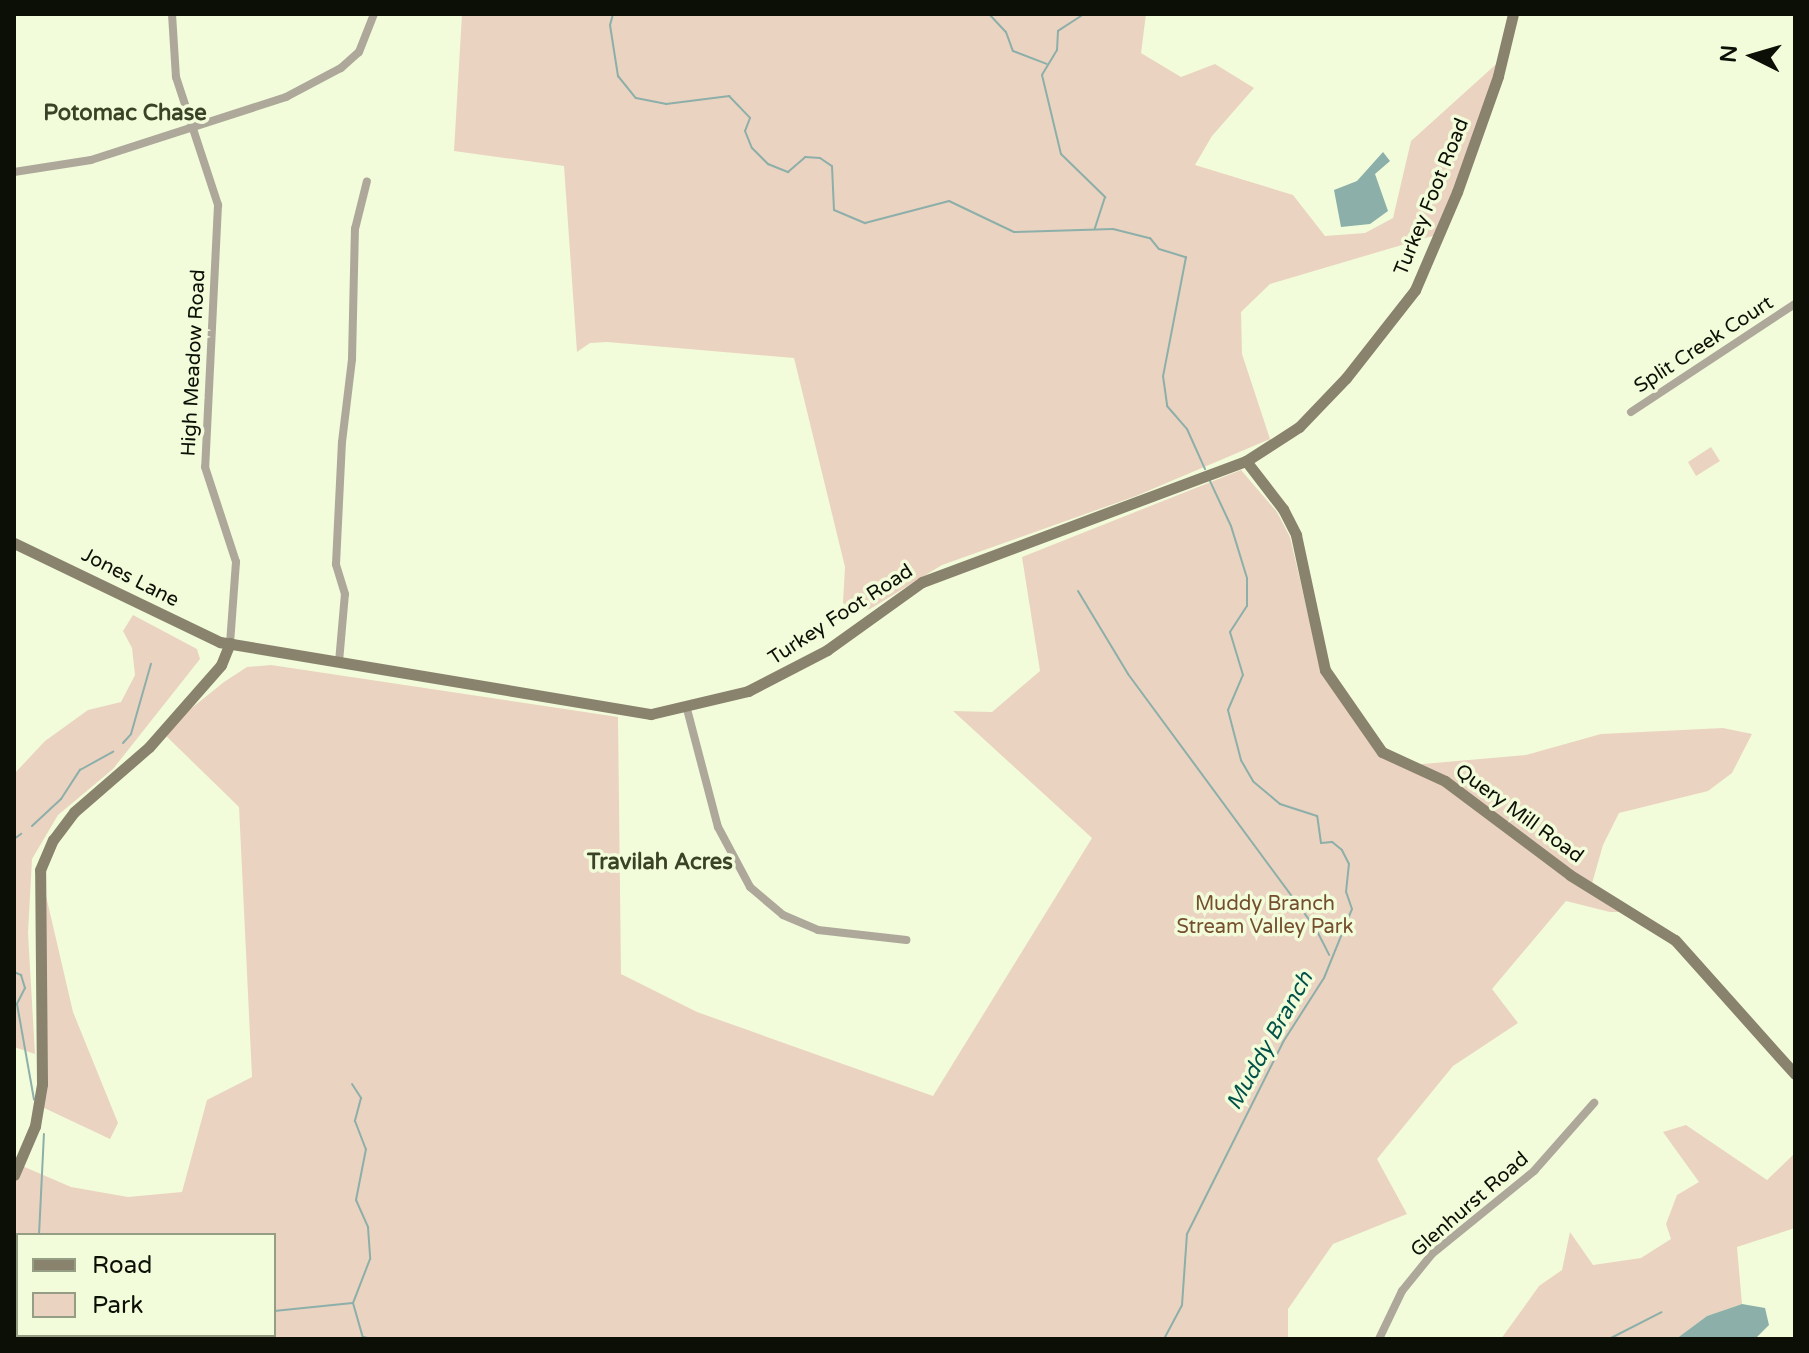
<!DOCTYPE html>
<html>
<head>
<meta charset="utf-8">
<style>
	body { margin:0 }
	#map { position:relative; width:1809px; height:1353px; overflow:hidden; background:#f2fcda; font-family:"Varela Round",sans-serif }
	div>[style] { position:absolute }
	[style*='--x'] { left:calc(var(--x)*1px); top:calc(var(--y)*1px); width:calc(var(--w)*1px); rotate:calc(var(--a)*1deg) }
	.green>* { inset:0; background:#ebd3c1 }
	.water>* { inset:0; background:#8cafa9 }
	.stream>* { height:2px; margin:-1px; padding:0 1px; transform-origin:1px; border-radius:1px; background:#8cafa9 }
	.street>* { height:8px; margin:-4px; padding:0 4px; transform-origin:4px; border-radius:4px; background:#ada89a }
	.secondary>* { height:11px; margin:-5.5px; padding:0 5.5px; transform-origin:5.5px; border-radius:5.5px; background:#89826d }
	span { translate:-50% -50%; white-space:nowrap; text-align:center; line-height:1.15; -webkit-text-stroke:7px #f2fcda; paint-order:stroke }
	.street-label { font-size:20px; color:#0c0f05 }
	.park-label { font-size:20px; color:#744e2d }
	.neighbourhood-label { font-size:22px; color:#3b4327; font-weight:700 }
	.water-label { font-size:22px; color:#005149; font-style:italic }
	.frame { position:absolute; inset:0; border:16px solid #0c0f05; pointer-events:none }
	.legend { position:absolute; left:16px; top:1233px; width:260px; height:104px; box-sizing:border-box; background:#f2fcda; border:2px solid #969d85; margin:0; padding:10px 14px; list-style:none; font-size:24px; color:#0c0f05 }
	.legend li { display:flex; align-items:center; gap:16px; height:40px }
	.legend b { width:40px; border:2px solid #969d85 }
	.north { position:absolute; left:1713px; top:16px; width:80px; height:80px; -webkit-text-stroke:6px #f2fcda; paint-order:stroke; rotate:275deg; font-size:22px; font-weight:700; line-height:32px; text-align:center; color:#0c0f05 }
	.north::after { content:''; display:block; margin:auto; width:28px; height:36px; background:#0c0f05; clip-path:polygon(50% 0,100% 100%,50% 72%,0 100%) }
</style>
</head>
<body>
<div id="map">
	<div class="green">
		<i style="clip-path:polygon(462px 14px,1146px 14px,1141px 53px,1181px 77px,1215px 64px,1254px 88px,1212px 136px,1195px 165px,1293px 195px,1325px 236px,1365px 233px,1393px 218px,1411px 141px,1503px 58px,1439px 234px,1270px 284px,1241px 312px,1242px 354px,1270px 439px,1136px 496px,942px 565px,870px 609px,855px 611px,843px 603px,845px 567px,794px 358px,607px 342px,590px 343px,577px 352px,564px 166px,454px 151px)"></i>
		<i style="clip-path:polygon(1711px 447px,1720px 461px,1696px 476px,1688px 462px)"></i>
		<i style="clip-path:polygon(evenodd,1241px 470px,1277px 512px,1290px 537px,1322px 674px,1379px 755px,1400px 766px,1526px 755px,1601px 734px,1723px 728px,1752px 734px,1732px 773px,1708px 791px,1619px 813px,1603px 845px,1591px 887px,1635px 912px,1610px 912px,1566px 901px,1492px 989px,1518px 1023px,1453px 1066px,1377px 1159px,1407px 1214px,1333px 1244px,1288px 1309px,1288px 1339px,14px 1339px,14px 1175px,20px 1165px,71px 1187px,128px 1197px,182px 1192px,207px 1100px,252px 1077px,239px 807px,162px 732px,224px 682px,247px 667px,271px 665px,618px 717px,621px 974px,697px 1012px,933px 1096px,1092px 838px,953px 711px,992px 712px,1040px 671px,1022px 557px,1241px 470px,18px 1235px,274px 1235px,274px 1335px,18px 1335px,18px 1235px)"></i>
		<i style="clip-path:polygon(133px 615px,197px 649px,200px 659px,113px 769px,58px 815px,32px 859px,28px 933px,35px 1054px,14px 1047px,14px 774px,45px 741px,88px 710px,121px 702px,135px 675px,132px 648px,123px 631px)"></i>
		<i style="clip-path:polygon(40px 870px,73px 1012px,118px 1123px,110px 1139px,40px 1106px)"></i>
		<i style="clip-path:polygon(1686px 1125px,1767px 1180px,1795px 1153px,1795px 1228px,1737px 1247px,1742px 1304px,1707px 1316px,1676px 1339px,1501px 1339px,1539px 1286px,1562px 1270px,1570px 1232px,1593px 1265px,1641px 1258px,1671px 1239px,1666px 1224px,1677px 1195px,1699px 1182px,1663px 1132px)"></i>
	</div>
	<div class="water">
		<i style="clip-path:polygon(1383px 152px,1390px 161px,1375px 174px,1388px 211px,1370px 224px,1341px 227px,1334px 190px,1357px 181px)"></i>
		<i style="clip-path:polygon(1742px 1304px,1765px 1308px,1769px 1325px,1755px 1339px,1676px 1339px,1707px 1316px)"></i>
	</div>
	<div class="stream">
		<i style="--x:613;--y:14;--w:11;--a:105"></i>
		<i style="--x:610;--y:25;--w:52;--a:81.1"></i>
		<i style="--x:618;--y:76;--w:28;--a:51"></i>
		<i style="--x:636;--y:98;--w:31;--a:11"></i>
		<i style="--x:666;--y:104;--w:64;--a:-7.2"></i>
		<i style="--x:729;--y:96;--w:30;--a:46"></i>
		<i style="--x:750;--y:118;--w:14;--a:111"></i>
		<i style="--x:745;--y:131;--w:18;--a:68"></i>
		<i style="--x:752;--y:148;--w:23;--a:45"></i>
		<i style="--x:768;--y:164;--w:22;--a:22"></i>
		<i style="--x:788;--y:172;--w:23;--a:-41"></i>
		<i style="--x:805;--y:157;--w:15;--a:4"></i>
		<i style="--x:820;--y:158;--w:14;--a:34"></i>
		<i style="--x:832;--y:166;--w:44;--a:87.4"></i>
		<i style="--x:834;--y:210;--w:34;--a:23"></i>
		<i style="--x:865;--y:223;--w:87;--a:-14.7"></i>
		<i style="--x:949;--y:201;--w:72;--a:25.5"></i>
		<i style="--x:1014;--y:232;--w:99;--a:-1.7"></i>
		<i style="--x:1113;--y:229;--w:38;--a:14"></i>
		<i style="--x:1150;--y:238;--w:14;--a:51"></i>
		<i style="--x:1159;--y:249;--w:28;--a:17"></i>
		<i style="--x:1186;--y:257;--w:121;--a:100.9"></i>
		<i style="--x:1163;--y:376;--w:30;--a:82"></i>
		<i style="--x:1167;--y:406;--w:30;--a:49"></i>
		<i style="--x:1187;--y:429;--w:44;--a:65.8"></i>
		<i style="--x:989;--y:14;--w:25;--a:47"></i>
		<i style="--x:1006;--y:32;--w:20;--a:70"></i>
		<i style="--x:1013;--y:51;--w:36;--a:21"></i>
		<i style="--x:1084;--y:14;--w:31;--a:147"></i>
		<i style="--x:1058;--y:31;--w:19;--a:93"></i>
		<i style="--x:1057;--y:50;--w:29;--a:121"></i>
		<i style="--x:1042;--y:75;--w:81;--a:76.5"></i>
		<i style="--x:1061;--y:154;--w:62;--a:44.3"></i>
		<i style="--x:1105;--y:197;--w:33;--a:108"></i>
		<i style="--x:1078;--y:591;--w:97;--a:58.9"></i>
		<i style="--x:1128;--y:674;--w:317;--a:53.6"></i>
		<i style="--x:1316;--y:929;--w:29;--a:63"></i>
		<i style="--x:123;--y:743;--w:12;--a:-48"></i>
		<i style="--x:131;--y:734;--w:73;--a:-74.1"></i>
		<i style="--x:32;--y:826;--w:40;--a:-43"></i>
		<i style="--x:61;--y:799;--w:35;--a:-57"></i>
		<i style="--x:80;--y:770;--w:38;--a:-29"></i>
		<i style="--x:14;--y:839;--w:9;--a:-36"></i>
		<i style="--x:14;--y:972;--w:8;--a:23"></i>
		<i style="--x:21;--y:975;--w:14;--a:73"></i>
		<i style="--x:25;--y:988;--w:18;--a:117"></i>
		<i style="--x:17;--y:1004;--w:97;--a:79.9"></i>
		<i style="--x:352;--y:1084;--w:17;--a:57"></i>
		<i style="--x:361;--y:1098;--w:24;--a:105"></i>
		<i style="--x:355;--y:1121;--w:30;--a:69"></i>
		<i style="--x:366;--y:1149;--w:52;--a:101.1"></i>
		<i style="--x:356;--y:1200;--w:30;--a:66"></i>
		<i style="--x:368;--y:1227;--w:32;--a:86"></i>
		<i style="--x:370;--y:1259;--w:47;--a:111.1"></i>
		<i style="--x:39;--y:1235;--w:101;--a:-87.2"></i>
		<i style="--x:14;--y:1269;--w:6;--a:51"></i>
		<i style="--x:274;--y:1311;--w:79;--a:-5.8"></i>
		<i style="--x:353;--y:1303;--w:35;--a:74"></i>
		<i style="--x:363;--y:1337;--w:9;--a:13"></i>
		<i style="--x:14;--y:1314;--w:4;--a:-14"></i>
		<i style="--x:1164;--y:1339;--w:38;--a:-62"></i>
		<i style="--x:1182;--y:1305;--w:71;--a:-86"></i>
		<i style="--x:1187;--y:1234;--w:215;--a:-63.4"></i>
		<i style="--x:1283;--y:1042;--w:76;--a:-57.4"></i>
		<i style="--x:1324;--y:978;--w:74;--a:-67.9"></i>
		<i style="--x:1352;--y:909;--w:18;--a:-109"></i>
		<i style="--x:1346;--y:892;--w:28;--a:-84"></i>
		<i style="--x:1349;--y:864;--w:16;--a:-117"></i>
		<i style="--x:1342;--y:850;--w:13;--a:-141"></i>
		<i style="--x:1332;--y:842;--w:11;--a:175"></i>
		<i style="--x:1321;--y:843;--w:27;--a:-98"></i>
		<i style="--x:1317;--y:816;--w:39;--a:-162"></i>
		<i style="--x:1280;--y:804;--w:35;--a:-140"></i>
		<i style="--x:1253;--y:781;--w:24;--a:-120"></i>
		<i style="--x:1241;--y:760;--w:52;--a:-104.6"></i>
		<i style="--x:1228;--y:710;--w:38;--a:-67"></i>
		<i style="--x:1243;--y:675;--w:45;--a:-106.8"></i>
		<i style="--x:1230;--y:632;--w:31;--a:-57"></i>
		<i style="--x:1247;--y:606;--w:28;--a:-90"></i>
		<i style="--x:1247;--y:578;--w:54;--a:-107.1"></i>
		<i style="--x:1231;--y:526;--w:52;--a:-115.1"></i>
		<i style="--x:1609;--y:1339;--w:59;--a:-27"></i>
	</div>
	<div class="street">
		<i style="--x:172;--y:14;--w:63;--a:86.4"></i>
		<i style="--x:176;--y:77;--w:135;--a:71.8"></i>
		<i style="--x:218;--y:205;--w:262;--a:92.8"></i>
		<i style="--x:205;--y:467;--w:100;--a:71.9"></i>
		<i style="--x:236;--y:562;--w:81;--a:94.2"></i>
		<i style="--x:14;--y:172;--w:78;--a:-8.9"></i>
		<i style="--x:91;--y:160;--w:205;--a:-17.9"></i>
		<i style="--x:286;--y:97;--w:62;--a:-27.8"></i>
		<i style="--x:341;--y:68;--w:24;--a:-42"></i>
		<i style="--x:359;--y:52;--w:41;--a:-68.5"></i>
		<i style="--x:1631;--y:412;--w:196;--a:-33.4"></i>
		<i style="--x:339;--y:662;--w:68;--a:-85"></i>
		<i style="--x:345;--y:594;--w:31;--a:-107"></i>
		<i style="--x:336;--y:564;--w:122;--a:-87.2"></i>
		<i style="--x:342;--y:442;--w:84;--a:-83.1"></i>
		<i style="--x:352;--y:359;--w:130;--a:-88.7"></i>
		<i style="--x:355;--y:229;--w:49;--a:-76"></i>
		<i style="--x:687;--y:709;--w:122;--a:75.3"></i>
		<i style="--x:718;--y:827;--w:68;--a:61.9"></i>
		<i style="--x:750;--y:887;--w:43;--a:40.3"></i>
		<i style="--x:783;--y:915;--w:38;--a:23"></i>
		<i style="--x:818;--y:930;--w:89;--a:6.5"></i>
		<i style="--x:1379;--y:1339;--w:53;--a:-64.4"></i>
		<i style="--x:1402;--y:1291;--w:48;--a:-51"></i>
		<i style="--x:1432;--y:1254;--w:132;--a:-39.1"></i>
		<i style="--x:1534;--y:1171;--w:91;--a:-48.6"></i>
	</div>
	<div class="secondary">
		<i style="--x:1246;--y:461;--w:61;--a:52.4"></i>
		<i style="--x:1283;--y:509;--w:29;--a:63"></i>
		<i style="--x:1296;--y:535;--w:138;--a:77.9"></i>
		<i style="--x:1325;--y:670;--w:100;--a:55.2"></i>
		<i style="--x:1382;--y:752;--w:69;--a:24.7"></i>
		<i style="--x:1445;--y:781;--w:156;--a:36.9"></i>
		<i style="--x:1570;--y:875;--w:123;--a:31.8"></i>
		<i style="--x:1675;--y:940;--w:180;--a:48.2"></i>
		<i style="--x:14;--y:543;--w:229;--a:25.7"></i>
		<i style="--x:220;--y:642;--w:437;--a:9.5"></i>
		<i style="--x:651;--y:714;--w:100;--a:-13.3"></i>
		<i style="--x:748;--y:691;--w:89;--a:-27.4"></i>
		<i style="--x:827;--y:650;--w:117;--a:-35.6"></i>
		<i style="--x:922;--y:582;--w:346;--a:-20.5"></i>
		<i style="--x:1246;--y:461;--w:63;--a:-32.7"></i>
		<i style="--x:1299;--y:427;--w:68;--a:-46.2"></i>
		<i style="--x:1346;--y:378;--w:112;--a:-51.9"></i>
		<i style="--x:1415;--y:290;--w:107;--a:-66.8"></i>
		<i style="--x:1457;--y:192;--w:123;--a:-70.5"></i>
		<i style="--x:1498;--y:76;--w:64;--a:-76.4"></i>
		<i style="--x:14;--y:1175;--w:53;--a:-66.8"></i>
		<i style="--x:35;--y:1126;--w:43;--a:-80.5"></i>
		<i style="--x:42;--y:1084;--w:214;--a:-90.5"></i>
		<i style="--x:40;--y:870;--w:33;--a:-67"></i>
		<i style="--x:53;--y:840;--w:35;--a:-53"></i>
		<i style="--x:74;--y:812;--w:99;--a:-40.9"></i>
		<i style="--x:149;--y:747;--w:109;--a:-48.7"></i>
		<i style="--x:221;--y:665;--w:24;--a:-68"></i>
	</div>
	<div class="street-label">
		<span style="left:1432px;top:197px;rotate:-68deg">Turkey Foot Road</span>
		<span style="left:1704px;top:345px;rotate:-33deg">Split Creek Court</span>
		<span style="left:194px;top:363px;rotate:-87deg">High Meadow Road</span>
		<span style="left:130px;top:578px;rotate:27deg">Jones Lane</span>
		<span style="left:841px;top:615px;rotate:-33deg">Turkey Foot Road</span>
		<span style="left:1519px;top:814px;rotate:36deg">Query Mill Road</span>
		<span style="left:1470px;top:1205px;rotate:-41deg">Glenhurst Road</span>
	</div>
	<div class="park-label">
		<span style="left:1265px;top:916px">Muddy Branch<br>Stream Valley Park</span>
	</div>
	<div class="neighbourhood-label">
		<span style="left:125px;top:114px">Potomac Chase</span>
		<span style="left:660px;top:863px">Travilah Acres</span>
	</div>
	<div class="water-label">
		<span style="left:1270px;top:1041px;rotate:-61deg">Muddy Branch</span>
	</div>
	<div class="frame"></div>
	<ul class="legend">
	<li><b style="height:10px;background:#89826d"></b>Road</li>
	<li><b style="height:22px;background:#ebd3c1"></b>Park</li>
	</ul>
	<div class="north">N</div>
</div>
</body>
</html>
